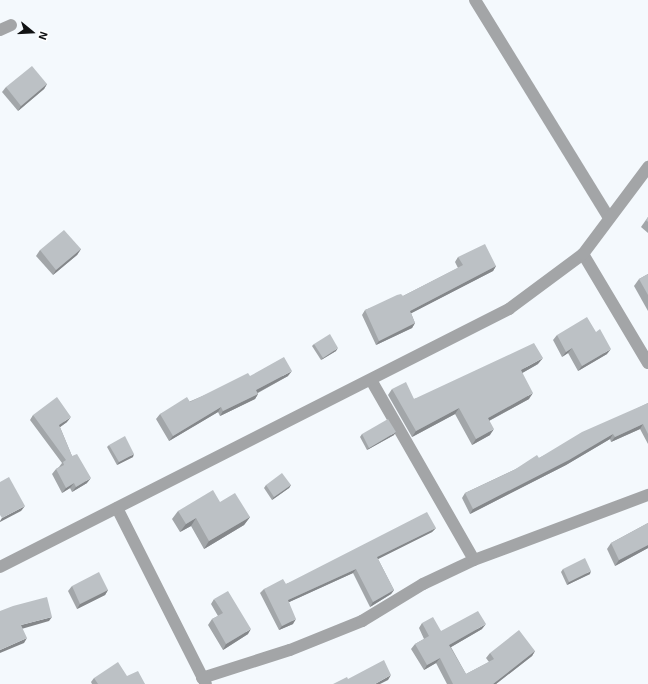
<!DOCTYPE html>
<html>
<head>
<meta charset="utf-8">
<style>
	body { margin:0 }
	#map { position:relative; width:648px; height:684px; overflow:hidden; background:#f4f9fd; font-family:"Exo 2",sans-serif }
	div>[style] { position:absolute }
	[style*='--x'] { left:calc(var(--x)*1px); top:calc(var(--y)*1px); width:calc(var(--w)*1px); rotate:calc(var(--a)*1deg) }
	.minor>* { height:12px; margin:-6px; padding:0 6px; transform-origin:6px; border-radius:6px; background:#a3a5a7 }
	.wall>* { inset:0; background:#a2a6a9 }
	.shaded-wall>* { inset:0; background:#84878a }
	.building>* { inset:0; background:#bcc1c5 }
	span { translate:-50% -50%; white-space:nowrap; text-align:center; line-height:1.15; -webkit-text-stroke:3.5px #fff; paint-order:stroke }
	.north { position:absolute; left:12px; top:12px; width:40px; height:40px; -webkit-text-stroke:3px #fff; paint-order:stroke; rotate:108deg; font-size:11px; font-weight:700; line-height:16px; text-align:center; color:#111314 }
	.north::after { content:''; display:block; margin:auto; width:14px; height:18px; background:#111314; clip-path:polygon(50% 0,100% 100%,50% 72%,0 100%) }
</style>
</head>
<body>
<div id="map">
	<div class="minor">
		<i style="--x:475;--y:0;--w:256;--a:58.4"></i>
		<i style="--x:0;--y:30;--w:12;--a:-24"></i>
		<i style="--x:583;--y:254;--w:127;--a:59.2"></i>
		<i style="--x:371;--y:380;--w:207;--a:60.2"></i>
		<i style="--x:117;--y:508;--w:197;--a:63.2"></i>
		<i style="--x:0;--y:567;--w:571;--a:-26.88"></i>
		<i style="--x:509;--y:309;--w:92;--a:-36.6"></i>
		<i style="--x:583;--y:254;--w:109;--a:-53.2"></i>
		<i style="--x:202;--y:678;--w:92;--a:-17.7"></i>
		<i style="--x:290;--y:650;--w:78;--a:-21.9"></i>
		<i style="--x:362;--y:621;--w:71;--a:-31.2"></i>
		<i style="--x:423;--y:584;--w:56;--a:-25.2"></i>
		<i style="--x:474;--y:560;--w:186;--a:-20.5"></i>
	</div>
	<div class="wall">
		<i style="clip-path:polygon(47px 84px,44px 89px,18px 111px,2px 92px,6px 87px)"></i>
		<i style="clip-path:polygon(648px 217px,648px 233px,641px 227px)"></i>
		<i style="clip-path:polygon(81px 249px,77px 255px,53px 275px,36px 256px,40px 250px)"></i>
		<i style="clip-path:polygon(458px 257px,496px 266px,493px 271px,411px 313px,415px 323px,412px 328px,376px 345px,362px 315px,365px 310px,403px 296px,458px 268px,455px 262px)"></i>
		<i style="clip-path:polygon(648px 274px,648px 311px,634px 286px,639px 279px)"></i>
		<i style="clip-path:polygon(557px 335px,607px 354px,578px 371px,568px 353px,562px 357px,553px 340px)"></i>
		<i style="clip-path:polygon(314px 344px,336px 351px,321px 360px,312px 346px)"></i>
		<i style="clip-path:polygon(538px 364px,522px 373px,529px 399px,489px 421px,490px 435px,472px 445px,455px 414px,412px 437px,388px 395px,392px 389px,414px 399px)"></i>
		<i style="clip-path:polygon(250px 376px,288px 376px,258px 393px,258px 394px,255px 399px,220px 416px,218px 412px,169px 441px,156px 419px,160px 414px)"></i>
		<i style="clip-path:polygon(648px 403px,648px 444px,640px 429px,611px 442px,610px 439px,566px 465px,470px 514px,462px 498px,465px 493px,539px 458px)"></i>
		<i style="clip-path:polygon(33px 415px,67px 422px,60px 427px,72px 456px,87px 483px,72px 492px,70px 488px,62px 493px,52px 474px,56px 469px,59px 467px,62px 463px,30px 420px)"></i>
		<i style="clip-path:polygon(362px 434px,394px 435px,367px 450px,360px 437px)"></i>
		<i style="clip-path:polygon(109px 445px,133px 457px,117px 465px,107px 447px)"></i>
		<i style="clip-path:polygon(266px 485px,291px 485px,289px 488px,272px 500px,264px 488px)"></i>
		<i style="clip-path:polygon(220px 502px,250px 517px,244px 525px,204px 549px,191px 526px,180px 532px,172px 519px,178px 511px)"></i>
		<i style="clip-path:polygon(648px 523px,648px 548px,615px 566px,607px 549px,611px 543px)"></i>
		<i style="clip-path:polygon(436px 528px,432px 532px,378px 559px,394px 590px,391px 594px,370px 607px,353px 573px,289px 602px,293px 624px,279px 630px,260px 593px,264px 589px,286px 584px)"></i>
		<i style="clip-path:polygon(563px 569px,590px 574px,567px 585px,561px 572px)"></i>
		<i style="clip-path:polygon(72px 586px,108px 590px,105px 595px,77px 609px,68px 591px)"></i>
		<i style="clip-path:polygon(214px 599px,248px 634px,223px 650px,208px 625px,212px 619px,218px 616px,211px 604px)"></i>
		<i style="clip-path:polygon(422px 623px,441px 631px,482px 629px,451px 647px,466px 674px,489px 662px,486px 658px,490px 653px,535px 651px,532px 656px,496px 684px,447px 684px,436px 663px,424px 670px,411px 649px,415px 644px,424px 639px,419px 628px)"></i>
		<i style="clip-path:polygon(127px 676px,145px 684px,92px 684px,91px 682px,94px 678px)"></i>
	</div>
	<div class="shaded-wall">
		<i style="clip-path:polygon(47px 84px,44px 89px,18px 111px,21px 106px)"></i>
		<i style="clip-path:polygon(81px 249px,77px 255px,53px 275px,56px 270px)"></i>
		<i style="clip-path:polygon(496px 266px,493px 271px,406px 316px,410px 311px)"></i>
		<i style="clip-path:polygon(415px 323px,412px 328px,376px 345px,379px 341px)"></i>
		<i style="clip-path:polygon(338px 348px,336px 351px,321px 360px,323px 358px)"></i>
		<i style="clip-path:polygon(572px 348px,568px 353px,562px 357px,566px 352px)"></i>
		<i style="clip-path:polygon(611px 349px,607px 354px,578px 371px,582px 366px)"></i>
		<i style="clip-path:polygon(543px 358px,538px 364px,517px 376px,521px 370px)"></i>
		<i style="clip-path:polygon(292px 371px,288px 376px,253px 395px,256px 390px)"></i>
		<i style="clip-path:polygon(533px 393px,529px 399px,483px 424px,488px 418px)"></i>
		<i style="clip-path:polygon(258px 394px,255px 399px,220px 416px,223px 411px)"></i>
		<i style="clip-path:polygon(221px 407px,218px 412px,169px 441px,173px 436px)"></i>
		<i style="clip-path:polygon(459px 408px,455px 414px,412px 437px,416px 431px)"></i>
		<i style="clip-path:polygon(71px 417px,67px 422px,56px 430px,59px 425px)"></i>
		<i style="clip-path:polygon(643px 424px,640px 429px,611px 442px,615px 437px)"></i>
		<i style="clip-path:polygon(494px 429px,490px 435px,472px 445px,476px 439px)"></i>
		<i style="clip-path:polygon(396px 432px,394px 435px,367px 450px,369px 448px)"></i>
		<i style="clip-path:polygon(613px 434px,610px 439px,566px 465px,470px 514px,473px 509px)"></i>
		<i style="clip-path:polygon(134px 454px,133px 457px,117px 465px,119px 462px)"></i>
		<i style="clip-path:polygon(91px 478px,87px 483px,72px 492px,76px 487px)"></i>
		<i style="clip-path:polygon(74px 483px,70px 488px,62px 493px,66px 488px)"></i>
		<i style="clip-path:polygon(291px 485px,289px 488px,272px 500px,274px 497px)"></i>
		<i style="clip-path:polygon(25px 506px,21px 511px,0 522px,0 521px,2px 518px)"></i>
		<i style="clip-path:polygon(250px 517px,244px 525px,204px 549px,209px 541px)"></i>
		<i style="clip-path:polygon(196px 518px,191px 526px,180px 532px,186px 524px)"></i>
		<i style="clip-path:polygon(436px 528px,432px 532px,374px 561px,377px 557px)"></i>
		<i style="clip-path:polygon(648px 545px,648px 548px,615px 566px,619px 560px)"></i>
		<i style="clip-path:polygon(356px 569px,353px 573px,285px 604px,288px 600px)"></i>
		<i style="clip-path:polygon(591px 571px,590px 574px,567px 585px,569px 582px)"></i>
		<i style="clip-path:polygon(108px 590px,105px 595px,77px 609px,80px 604px)"></i>
		<i style="clip-path:polygon(394px 590px,391px 594px,370px 607px,373px 602px)"></i>
		<i style="clip-path:polygon(52px 617px,49px 621px,18px 630px,21px 625px)"></i>
		<i style="clip-path:polygon(296px 619px,293px 624px,279px 630px,282px 626px)"></i>
		<i style="clip-path:polygon(486px 624px,482px 629px,446px 650px,449px 645px)"></i>
		<i style="clip-path:polygon(251px 629px,248px 634px,223px 650px,226px 644px)"></i>
		<i style="clip-path:polygon(27px 638px,24px 643px,0 653px,0 650px)"></i>
		<i style="clip-path:polygon(535px 651px,532px 656px,496px 684px,493px 684px)"></i>
		<i style="clip-path:polygon(440px 658px,436px 663px,424px 670px,427px 665px)"></i>
		<i style="clip-path:polygon(391px 675px,388px 680px,380px 684px,375px 684px)"></i>
	</div>
	<div class="building">
		<i style="clip-path:polygon(32px 66px,47px 84px,21px 106px,6px 87px)"></i>
		<i style="clip-path:polygon(648px 217px,648px 222px,646px 220px)"></i>
		<i style="clip-path:polygon(64px 230px,81px 249px,56px 270px,40px 250px)"></i>
		<i style="clip-path:polygon(485px 244px,496px 266px,410px 311px,415px 323px,379px 341px,365px 310px,397px 295px,401px 294px,403px 296px,463px 265px,458px 257px)"></i>
		<i style="clip-path:polygon(648px 274px,648px 295px,639px 279px)"></i>
		<i style="clip-path:polygon(587px 317px,596px 332px,600px 329px,611px 349px,582px 366px,572px 348px,566px 352px,557px 335px)"></i>
		<i style="clip-path:polygon(330px 334px,338px 348px,323px 358px,314px 344px)"></i>
		<i style="clip-path:polygon(534px 343px,543px 358px,521px 370px,533px 393px,488px 418px,494px 429px,476px 439px,459px 408px,416px 431px,392px 389px,406px 382px,414px 399px)"></i>
		<i style="clip-path:polygon(284px 357px,292px 371px,256px 390px,258px 394px,223px 411px,221px 407px,173px 436px,160px 414px,187px 397px,190px 402px,248px 373px,250px 376px)"></i>
		<i style="clip-path:polygon(57px 397px,71px 417px,59px 425px,72px 456px,77px 454px,91px 478px,76px 487px,74px 483px,66px 488px,56px 469px,64px 465px,63px 462px,66px 460px,33px 415px)"></i>
		<i style="clip-path:polygon(648px 403px,648px 434px,643px 424px,615px 437px,613px 434px,569px 460px,473px 509px,465px 493px,514px 470px,537px 455px,539px 458px,582px 432px)"></i>
		<i style="clip-path:polygon(388px 419px,396px 432px,369px 448px,362px 434px)"></i>
		<i style="clip-path:polygon(125px 436px,134px 454px,119px 462px,109px 445px)"></i>
		<i style="clip-path:polygon(282px 473px,291px 485px,274px 497px,266px 485px)"></i>
		<i style="clip-path:polygon(9px 477px,25px 506px,2px 518px,0 515px,0 482px)"></i>
		<i style="clip-path:polygon(213px 490px,220px 502px,235px 493px,250px 517px,209px 541px,196px 518px,186px 524px,178px 511px)"></i>
		<i style="clip-path:polygon(427px 512px,436px 528px,377px 557px,394px 590px,373px 602px,356px 569px,288px 600px,296px 619px,282px 626px,264px 589px,283px 579px,286px 584px)"></i>
		<i style="clip-path:polygon(648px 523px,648px 545px,619px 560px,611px 543px)"></i>
		<i style="clip-path:polygon(585px 558px,591px 571px,569px 582px,563px 569px)"></i>
		<i style="clip-path:polygon(99px 572px,108px 590px,80px 604px,72px 586px)"></i>
		<i style="clip-path:polygon(228px 591px,251px 629px,226px 644px,212px 619px,223px 613px,214px 599px)"></i>
		<i style="clip-path:polygon(47px 597px,52px 617px,21px 625px,27px 638px,0 650px,0 611px,13px 606px)"></i>
		<i style="clip-path:polygon(478px 611px,486px 624px,449px 645px,466px 674px,494px 659px,490px 653px,519px 630px,535px 651px,493px 684px,453px 684px,440px 658px,427px 665px,415px 644px,429px 636px,422px 623px,433px 617px,441px 631px)"></i>
		<i style="clip-path:polygon(384px 660px,391px 675px,375px 684px,333px 684px,347px 677px,348px 679px)"></i>
		<i style="clip-path:polygon(118px 662px,127px 676px,138px 671px,145px 684px,98px 684px,94px 678px)"></i>
	</div>
	<div class="north">N</div>
</div>
</body>
</html>
